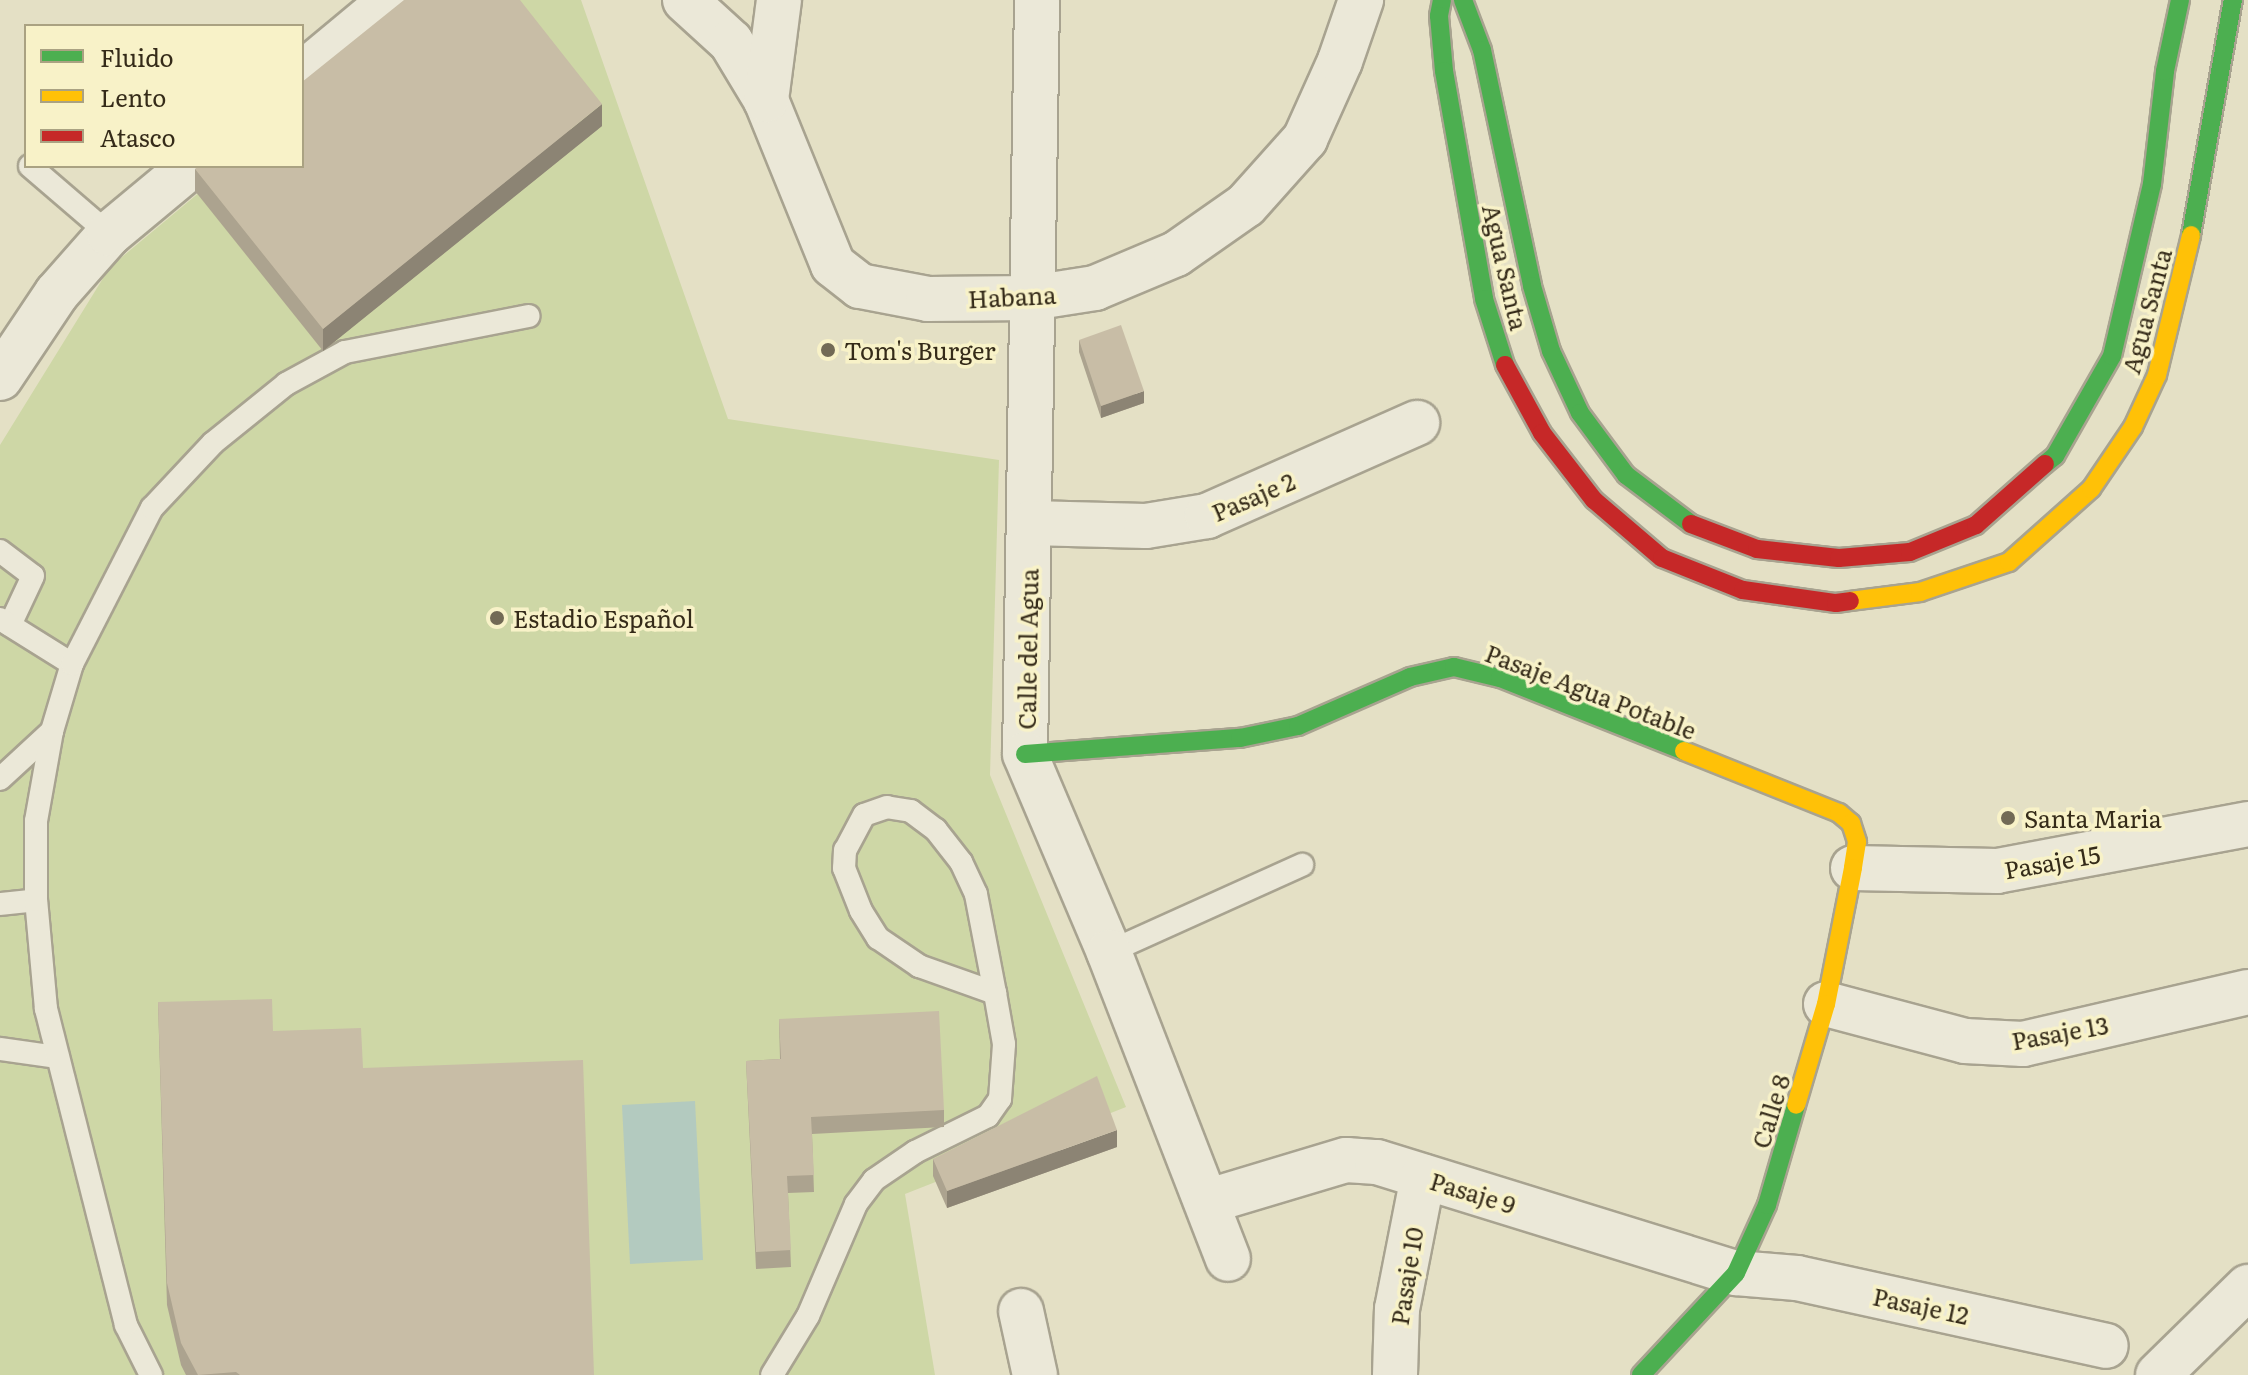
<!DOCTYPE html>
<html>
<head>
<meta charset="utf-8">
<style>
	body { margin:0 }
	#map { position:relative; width:2248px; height:1375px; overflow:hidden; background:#e4e0c5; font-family:Literata,serif }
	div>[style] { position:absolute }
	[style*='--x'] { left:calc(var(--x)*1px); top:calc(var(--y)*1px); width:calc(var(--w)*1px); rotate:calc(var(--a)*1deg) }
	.green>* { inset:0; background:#ced7a6 }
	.water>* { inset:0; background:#b3cabf }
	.roads { filter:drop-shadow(2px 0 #a8a390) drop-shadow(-2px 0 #a8a390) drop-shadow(0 2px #a8a390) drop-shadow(0 -2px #a8a390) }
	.lane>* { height:22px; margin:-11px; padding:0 11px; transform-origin:11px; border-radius:11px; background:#ebe8d8 }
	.street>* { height:44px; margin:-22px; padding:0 22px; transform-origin:22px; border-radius:22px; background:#ebe8d8 }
	.fast>* { height:18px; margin:-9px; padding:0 9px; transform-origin:9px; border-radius:9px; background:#4caf50 }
	.slow>* { height:18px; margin:-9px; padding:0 9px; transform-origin:9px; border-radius:9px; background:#ffc107 }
	.jam>* { height:18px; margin:-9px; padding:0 9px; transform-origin:9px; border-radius:9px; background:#c62828 }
	.wall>* { inset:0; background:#aca38f }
	.shaded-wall>* { inset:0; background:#8c8474 }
	.building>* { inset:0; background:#c8bda6 }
	.dots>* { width:22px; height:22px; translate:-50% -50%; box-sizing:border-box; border:4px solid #f8f2c8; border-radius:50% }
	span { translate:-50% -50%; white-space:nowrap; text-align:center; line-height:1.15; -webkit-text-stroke:7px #f8f2c8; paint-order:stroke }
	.street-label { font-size:24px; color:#352b19 }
	.poi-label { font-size:24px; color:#352b19 }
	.left { translate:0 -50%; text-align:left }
	.legend { position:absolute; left:24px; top:24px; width:280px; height:144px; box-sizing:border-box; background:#f8f2c8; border:2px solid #aaa282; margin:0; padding:10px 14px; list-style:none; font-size:24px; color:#352b19 }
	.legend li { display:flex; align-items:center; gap:16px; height:40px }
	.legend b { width:40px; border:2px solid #aaa282 }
</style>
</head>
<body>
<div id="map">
	<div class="green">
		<i style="clip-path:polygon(431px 0,581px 0,728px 419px,999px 460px,990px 775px,1126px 1107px,905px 1194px,935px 1375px,0 1375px,0 445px,110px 267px,231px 166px,302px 166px)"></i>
	</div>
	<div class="water">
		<i style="clip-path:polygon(695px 1101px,703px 1260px,630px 1264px,622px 1105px)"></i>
	</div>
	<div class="roads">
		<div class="lane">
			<i style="--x:30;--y:166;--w:104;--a:40.7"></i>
			<i style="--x:0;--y:551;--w:41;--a:37.1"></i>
			<i style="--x:33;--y:576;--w:54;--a:115.1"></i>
			<i style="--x:0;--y:619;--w:85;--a:32"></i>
			<i style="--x:0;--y:779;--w:71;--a:-42.7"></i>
			<i style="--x:0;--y:904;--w:36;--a:-6"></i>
			<i style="--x:1109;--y:952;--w:212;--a:-24.3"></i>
			<i style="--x:0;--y:1049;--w:58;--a:8"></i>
			<i style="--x:151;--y:1375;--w:56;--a:-116.6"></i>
			<i style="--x:126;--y:1325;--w:326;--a:-104.2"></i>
			<i style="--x:46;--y:1009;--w:109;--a:-95.2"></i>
			<i style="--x:36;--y:900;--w:79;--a:-90"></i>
			<i style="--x:36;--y:821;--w:91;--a:-79.9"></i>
			<i style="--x:52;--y:731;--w:70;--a:-73.4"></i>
			<i style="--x:72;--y:664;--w:175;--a:-62.9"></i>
			<i style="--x:152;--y:508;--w:89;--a:-46.8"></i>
			<i style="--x:213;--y:443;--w:94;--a:-38.9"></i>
			<i style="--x:286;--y:384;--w:67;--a:-28.5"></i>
			<i style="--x:345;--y:352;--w:187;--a:-11.1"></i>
			<i style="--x:772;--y:1375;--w:69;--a:-58.6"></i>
			<i style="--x:808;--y:1316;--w:122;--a:-66.8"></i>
			<i style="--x:856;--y:1204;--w:30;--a:-53"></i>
			<i style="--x:874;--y:1180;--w:50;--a:-34.3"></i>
			<i style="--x:915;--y:1152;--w:81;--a:-26.3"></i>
			<i style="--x:988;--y:1116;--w:21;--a:-55"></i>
			<i style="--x:1000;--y:1099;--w:55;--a:-85.8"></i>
			<i style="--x:1004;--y:1044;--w:52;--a:-100"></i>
			<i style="--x:995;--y:993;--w:101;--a:-100.9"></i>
			<i style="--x:976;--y:894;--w:35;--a:-115"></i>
			<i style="--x:961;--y:862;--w:41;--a:-128"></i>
			<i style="--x:936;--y:830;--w:31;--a:-143"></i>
			<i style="--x:911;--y:811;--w:24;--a:-171"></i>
			<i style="--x:887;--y:807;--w:24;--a:161"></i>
			<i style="--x:864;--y:815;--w:40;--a:118"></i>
			<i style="--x:845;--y:850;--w:18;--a:93"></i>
			<i style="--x:844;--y:868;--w:46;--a:68.4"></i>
			<i style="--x:861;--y:911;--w:32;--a:58"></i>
			<i style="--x:878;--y:938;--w:50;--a:34.3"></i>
			<i style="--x:919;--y:966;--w:81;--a:19.6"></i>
		</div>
		<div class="street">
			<i style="--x:685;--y:0;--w:62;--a:42.4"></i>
			<i style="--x:731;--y:42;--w:68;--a:58.9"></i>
			<i style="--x:766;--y:100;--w:178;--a:67.9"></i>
			<i style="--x:833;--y:265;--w:34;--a:38"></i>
			<i style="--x:860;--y:286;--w:69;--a:10.8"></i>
			<i style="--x:928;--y:299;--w:103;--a:-0.6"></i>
			<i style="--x:1031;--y:298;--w:65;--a:-8.9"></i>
			<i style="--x:1095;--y:288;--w:88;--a:-22.8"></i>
			<i style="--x:1176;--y:254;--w:85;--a:-35"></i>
			<i style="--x:1246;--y:205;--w:89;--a:-48.2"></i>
			<i style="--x:1305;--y:139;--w:85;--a:-65.8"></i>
			<i style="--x:1340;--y:61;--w:65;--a:-71"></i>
			<i style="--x:1037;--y:0;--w:754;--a:90.91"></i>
			<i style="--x:1025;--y:754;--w:215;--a:67"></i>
			<i style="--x:1109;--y:952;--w:329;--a:68.8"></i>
			<i style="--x:302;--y:74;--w:116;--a:-39.7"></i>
			<i style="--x:766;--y:100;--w:101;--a:-82.6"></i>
			<i style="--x:0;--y:378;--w:102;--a:-56.2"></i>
			<i style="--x:57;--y:293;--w:79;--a:-48.6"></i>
			<i style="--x:109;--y:234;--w:107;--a:-39.7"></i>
			<i style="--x:1030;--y:523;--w:116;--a:1.5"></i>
			<i style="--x:1146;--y:526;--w:62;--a:-9.3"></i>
			<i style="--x:1207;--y:516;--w:230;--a:-23.9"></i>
			<i style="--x:1853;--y:868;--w:144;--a:1.2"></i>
			<i style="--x:1997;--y:871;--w:255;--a:-10.6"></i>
			<i style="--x:1826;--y:1004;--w:144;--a:14.9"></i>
			<i style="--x:1965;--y:1041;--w:58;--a:3"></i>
			<i style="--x:2023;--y:1044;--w:231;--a:-13"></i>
			<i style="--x:1209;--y:1201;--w:143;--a:-16.7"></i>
			<i style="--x:1346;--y:1160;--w:31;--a:4"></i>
			<i style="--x:1377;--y:1162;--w:376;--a:17.2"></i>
			<i style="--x:1736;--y:1273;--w:61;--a:4.7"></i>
			<i style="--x:1797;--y:1278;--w:316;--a:12.4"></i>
			<i style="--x:1021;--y:1311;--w:66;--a:77.7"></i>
			<i style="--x:1395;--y:1375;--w:66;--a:-88.3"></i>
			<i style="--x:1397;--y:1309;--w:135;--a:-78.9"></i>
			<i style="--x:2158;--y:1375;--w:126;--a:-44.4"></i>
		</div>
		<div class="fast">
			<i style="--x:1442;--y:0;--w:16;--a:101"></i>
			<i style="--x:1439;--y:16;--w:55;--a:84.8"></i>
			<i style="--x:1444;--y:71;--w:231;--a:80"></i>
			<i style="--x:1484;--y:299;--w:69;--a:72.3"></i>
			<i style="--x:1463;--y:0;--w:53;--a:69.2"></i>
			<i style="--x:1482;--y:50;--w:241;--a:78"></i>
			<i style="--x:1532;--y:286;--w:68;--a:73.7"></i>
			<i style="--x:1551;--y:351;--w:68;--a:64.9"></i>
			<i style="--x:1580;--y:413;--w:77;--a:53.4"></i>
			<i style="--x:1626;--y:475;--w:81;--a:37"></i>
			<i style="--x:2191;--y:235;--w:239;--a:-79.9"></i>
			<i style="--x:2045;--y:464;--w:13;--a:-39"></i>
			<i style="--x:2055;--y:456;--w:115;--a:-60.3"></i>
			<i style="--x:2112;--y:356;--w:177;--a:-76.9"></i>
			<i style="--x:2152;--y:184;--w:114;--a:-83.4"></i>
			<i style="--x:2165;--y:71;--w:73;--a:-78.1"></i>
			<i style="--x:1025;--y:754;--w:216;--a:-4.3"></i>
			<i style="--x:1240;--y:738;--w:59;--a:-11.7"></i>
			<i style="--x:1298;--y:726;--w:122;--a:-23.6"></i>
			<i style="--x:1410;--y:677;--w:45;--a:-12.8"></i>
			<i style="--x:1454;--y:667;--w:47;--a:13.4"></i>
			<i style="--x:1500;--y:678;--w:198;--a:21.6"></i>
			<i style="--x:1641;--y:1375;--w:139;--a:-47"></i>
			<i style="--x:1736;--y:1273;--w:75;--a:-65.5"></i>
			<i style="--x:1767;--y:1205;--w:104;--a:-73.8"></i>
		</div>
		<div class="slow">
			<i style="--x:1850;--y:601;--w:71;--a:-7.3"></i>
			<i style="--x:1920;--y:592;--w:94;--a:-18.6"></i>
			<i style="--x:2009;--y:562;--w:110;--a:-41.7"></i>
			<i style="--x:2091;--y:489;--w:75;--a:-55.9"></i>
			<i style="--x:2133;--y:427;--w:57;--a:-65.2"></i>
			<i style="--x:2157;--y:375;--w:144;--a:-76.3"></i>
			<i style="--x:1684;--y:751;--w:167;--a:21.8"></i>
			<i style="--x:1839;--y:813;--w:16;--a:40"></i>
			<i style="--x:1851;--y:823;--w:20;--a:72"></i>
			<i style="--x:1857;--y:842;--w:26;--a:99"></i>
			<i style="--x:1853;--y:868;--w:139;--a:101.2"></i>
			<i style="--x:1826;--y:1004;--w:105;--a:106.5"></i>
		</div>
		<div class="jam">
			<i style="--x:1505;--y:365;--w:77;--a:61.4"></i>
			<i style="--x:1542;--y:433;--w:85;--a:52.2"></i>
			<i style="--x:1594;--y:500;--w:89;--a:40.5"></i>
			<i style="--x:1662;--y:558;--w:87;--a:21.6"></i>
			<i style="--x:1743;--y:590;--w:94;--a:8"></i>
			<i style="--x:1836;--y:603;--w:14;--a:-8"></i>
			<i style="--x:1691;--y:524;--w:71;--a:20.7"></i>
			<i style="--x:1757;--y:549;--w:82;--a:6.3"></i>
			<i style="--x:1839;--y:558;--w:71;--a:-4.8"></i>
			<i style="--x:1910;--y:552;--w:71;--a:-22.2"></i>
			<i style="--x:1976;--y:525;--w:92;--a:-41.5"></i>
		</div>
	</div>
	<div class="wall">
		<i style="clip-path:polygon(602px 126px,323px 351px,195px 191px,195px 169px)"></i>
		<i style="clip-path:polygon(1079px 340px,1144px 403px,1101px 418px,1079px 352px)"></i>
		<i style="clip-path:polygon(158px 1002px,273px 1031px,363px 1068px,594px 1375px,186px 1375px,181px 1365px,167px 1305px)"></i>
		<i style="clip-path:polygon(779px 1019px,944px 1110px,944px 1127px,812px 1134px,814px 1192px,788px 1193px,791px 1267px,756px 1269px,746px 1061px,780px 1059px)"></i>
		<i style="clip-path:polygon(1117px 1147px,947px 1208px,933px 1176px,933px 1159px)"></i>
	</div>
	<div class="shaded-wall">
		<i style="clip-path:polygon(602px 104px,602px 126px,323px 351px,323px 329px)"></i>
		<i style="clip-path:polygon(1144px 391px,1144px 403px,1101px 418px,1101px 406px)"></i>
		<i style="clip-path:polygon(1117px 1130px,1117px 1147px,947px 1208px,947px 1191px)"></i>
	</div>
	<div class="building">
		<i style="clip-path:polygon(404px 0,520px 0,602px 104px,323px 329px,195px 169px,198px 166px,302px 166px,302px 82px)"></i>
		<i style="clip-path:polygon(1121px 325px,1144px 391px,1101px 406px,1079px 340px)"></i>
		<i style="clip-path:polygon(272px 999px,273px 1031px,361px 1028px,363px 1068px,583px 1060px,594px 1375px,240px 1375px,236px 1372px,198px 1375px,181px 1343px,167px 1283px,158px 1002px)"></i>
		<i style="clip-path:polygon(939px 1011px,944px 1110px,811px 1117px,814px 1175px,787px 1176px,791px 1250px,756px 1252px,746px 1061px,781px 1059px,779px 1019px)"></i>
		<i style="clip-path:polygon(1097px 1076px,1117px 1130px,947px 1191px,933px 1159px)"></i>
	</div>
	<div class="dots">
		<i style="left:828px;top:350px;background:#726a55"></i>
		<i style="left:497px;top:618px;background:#726a55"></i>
		<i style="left:2008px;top:818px;background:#726a55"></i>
	</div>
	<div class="street-label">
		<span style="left:1506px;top:267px;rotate:77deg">Agua Santa</span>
		<span style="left:1012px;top:296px;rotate:-3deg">Habana</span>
		<span style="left:2146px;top:311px;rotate:-75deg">Agua Santa</span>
		<span style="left:1253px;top:496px;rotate:-23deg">Pasaje 2</span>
		<span style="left:1027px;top:649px;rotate:-89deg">Calle del Agua</span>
		<span style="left:1591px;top:691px;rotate:21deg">Pasaje Agua Potable</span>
		<span style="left:2052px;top:861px;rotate:-10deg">Pasaje 15</span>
		<span style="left:2060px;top:1032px;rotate:-10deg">Pasaje 13</span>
		<span style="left:1770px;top:1111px;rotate:-73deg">Calle 8</span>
		<span style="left:1473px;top:1192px;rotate:17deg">Pasaje 9</span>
		<span style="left:1406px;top:1276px;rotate:-81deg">Pasaje 10</span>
		<span style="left:1921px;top:1305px;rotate:12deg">Pasaje 12</span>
	</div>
	<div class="poi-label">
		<span class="left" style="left:844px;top:350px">Tom's Burger</span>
		<span class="left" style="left:513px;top:618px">Estadio Español</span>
		<span class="left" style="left:2024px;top:818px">Santa Maria</span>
	</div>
	<ul class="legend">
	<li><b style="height:10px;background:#4caf50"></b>Fluido</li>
	<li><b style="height:10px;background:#ffc107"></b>Lento</li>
	<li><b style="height:10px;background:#c62828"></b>Atasco</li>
	</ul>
</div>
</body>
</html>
